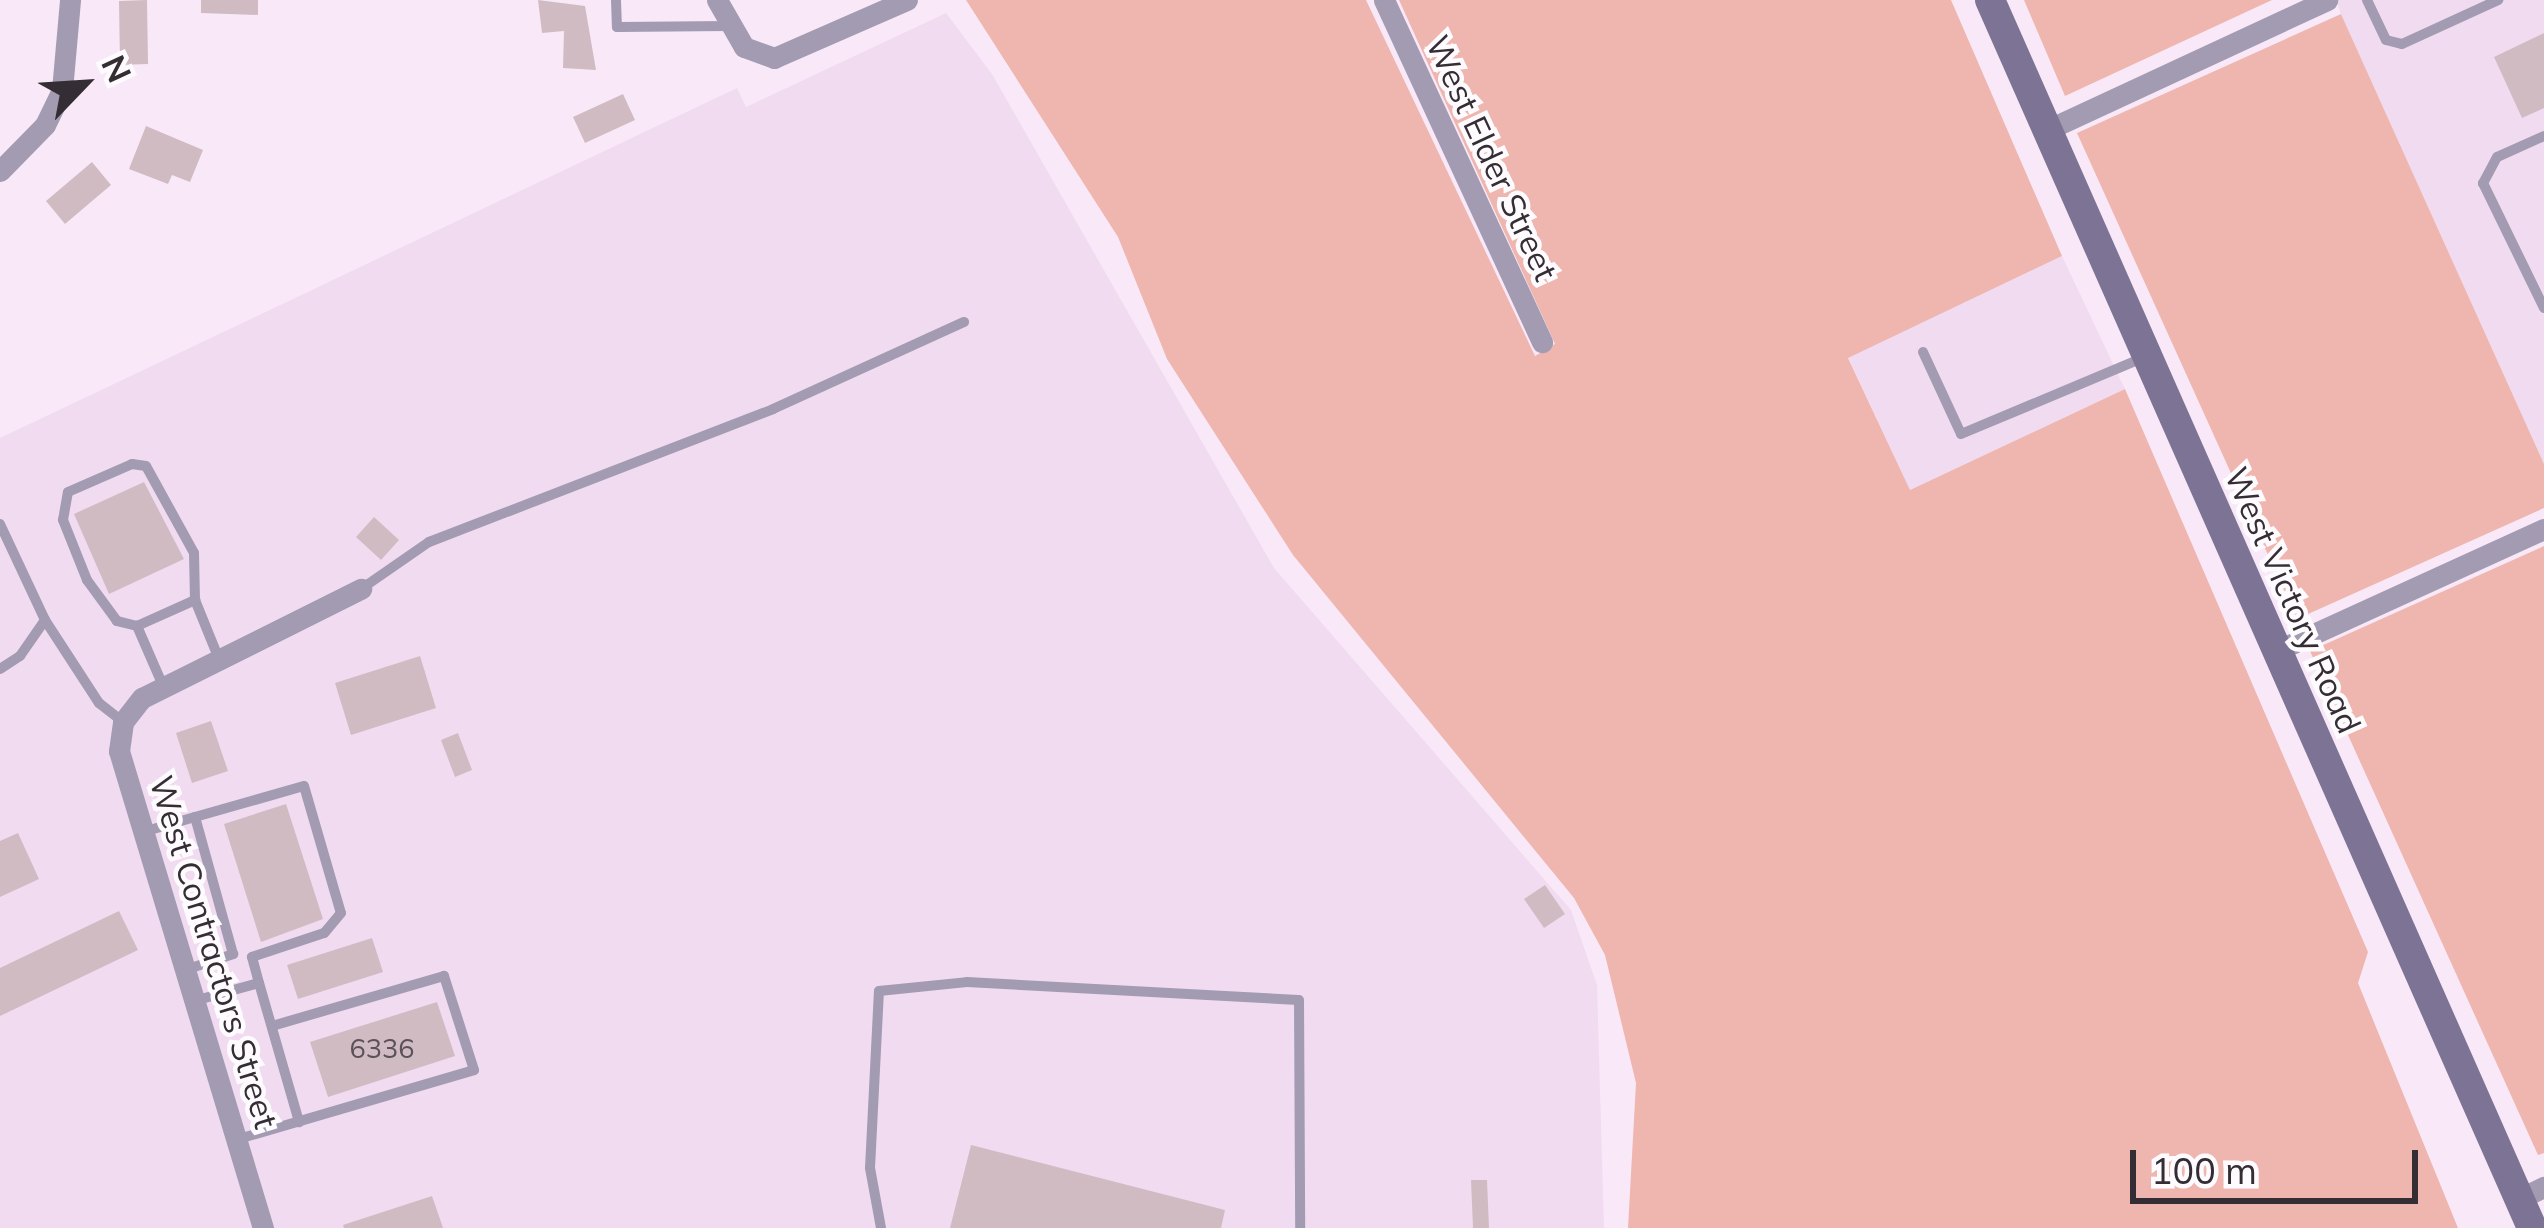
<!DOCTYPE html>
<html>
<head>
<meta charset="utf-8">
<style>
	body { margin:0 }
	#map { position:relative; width:2544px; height:1228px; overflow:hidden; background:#f9e9f8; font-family:Mulish,sans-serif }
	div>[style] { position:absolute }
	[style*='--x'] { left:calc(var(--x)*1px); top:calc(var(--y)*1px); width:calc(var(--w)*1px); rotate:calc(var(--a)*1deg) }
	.built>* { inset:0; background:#f1dbf0 }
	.green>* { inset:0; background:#eeb6af }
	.building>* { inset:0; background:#d1bbc2 }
	.lane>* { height:10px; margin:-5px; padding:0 5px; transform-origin:5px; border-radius:5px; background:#a29bb2 }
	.street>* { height:21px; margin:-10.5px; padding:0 10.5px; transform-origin:10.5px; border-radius:10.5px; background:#a29bb2 }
	.secondary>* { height:30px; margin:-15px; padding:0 15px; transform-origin:15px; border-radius:15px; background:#7d7394 }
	span { translate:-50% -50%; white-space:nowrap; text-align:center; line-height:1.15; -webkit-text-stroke:9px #fefbfe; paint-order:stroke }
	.number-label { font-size:27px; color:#5b5158 }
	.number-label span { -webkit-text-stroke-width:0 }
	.street-label { font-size:33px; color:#342e34 }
	.north { position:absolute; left:24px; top:24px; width:120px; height:120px; -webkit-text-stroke:9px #fefbfe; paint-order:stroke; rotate:65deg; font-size:33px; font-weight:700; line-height:48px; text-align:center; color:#342e34 }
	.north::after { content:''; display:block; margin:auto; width:42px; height:54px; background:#342e34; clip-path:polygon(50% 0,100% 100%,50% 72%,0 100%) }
	.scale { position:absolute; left:2130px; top:1150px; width:288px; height:54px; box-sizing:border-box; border:6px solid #342e34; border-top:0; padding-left:15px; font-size:36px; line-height:42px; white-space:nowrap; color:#342e34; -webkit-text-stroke:9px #fefbfe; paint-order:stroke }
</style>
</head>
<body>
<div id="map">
	<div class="built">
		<i style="clip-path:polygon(2336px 0,2544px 0,2544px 464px,2341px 14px)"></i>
		<i style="clip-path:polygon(946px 13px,992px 74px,1274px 568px,1571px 910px,1597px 985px,1604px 1228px,0 1228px,0 438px,737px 88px,746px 107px)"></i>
		<i style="clip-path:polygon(2062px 256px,2125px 389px,1910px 490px,1848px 357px)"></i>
	</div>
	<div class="green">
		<i style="clip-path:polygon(966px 0,1366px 0,1535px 356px,1555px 344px,1399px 0,1951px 0,2062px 256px,1848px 358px,1910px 490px,2125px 389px,2368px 952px,2358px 983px,2458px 1228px,1628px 1228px,1636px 1083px,1605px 955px,1574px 898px,1293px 555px,1167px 359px,1118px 237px)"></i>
		<i style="clip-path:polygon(2024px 0,2272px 0,2065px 96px)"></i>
		<i style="clip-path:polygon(2341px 14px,2544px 464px,2544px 508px,2297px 619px,2077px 133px)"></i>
		<i style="clip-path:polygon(2544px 546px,2544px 1153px,2538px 1155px,2310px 651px)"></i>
	</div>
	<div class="building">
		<i style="clip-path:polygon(147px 0,148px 64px,120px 65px,119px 1px)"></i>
		<i style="clip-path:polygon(201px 0,258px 0,258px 15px,201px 13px)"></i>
		<i style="clip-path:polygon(538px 0,585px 6px,596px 70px,563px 68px,564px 31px,542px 33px)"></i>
		<i style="clip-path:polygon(2544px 33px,2544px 108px,2522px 118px,2494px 57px)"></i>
		<i style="clip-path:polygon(623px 94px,635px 120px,585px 143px,573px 117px)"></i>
		<i style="clip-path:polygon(146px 126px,203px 150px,190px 182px,172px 175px,168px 184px,129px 169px)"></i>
		<i style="clip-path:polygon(92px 162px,111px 185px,65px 224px,46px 201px)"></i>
		<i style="clip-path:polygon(144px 482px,184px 559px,109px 594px,74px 514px)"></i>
		<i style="clip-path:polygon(374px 517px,399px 540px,381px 560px,356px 537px)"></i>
		<i style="clip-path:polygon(420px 656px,436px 708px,351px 735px,335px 683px)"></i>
		<i style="clip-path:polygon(211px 721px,228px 771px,192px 783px,176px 733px)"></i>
		<i style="clip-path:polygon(458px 733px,472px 770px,455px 777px,441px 740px)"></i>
		<i style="clip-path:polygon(286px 804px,323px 919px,261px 942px,224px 824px)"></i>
		<i style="clip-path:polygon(18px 833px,39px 879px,0 897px,0 841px)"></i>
		<i style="clip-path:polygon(1545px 885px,1565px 914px,1544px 928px,1524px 899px)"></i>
		<i style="clip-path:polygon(119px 911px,138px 950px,0 1016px,0 968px)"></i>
		<i style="clip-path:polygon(372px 938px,383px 972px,298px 999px,287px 965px)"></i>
		<i style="clip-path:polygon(437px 1002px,455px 1056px,328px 1097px,310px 1042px)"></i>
		<i style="clip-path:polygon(971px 1145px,1225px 1210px,1221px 1228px,950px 1228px)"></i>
		<i style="clip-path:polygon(1471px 1180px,1487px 1180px,1489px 1228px,1473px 1228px)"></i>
		<i style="clip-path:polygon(432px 1196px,443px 1228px,344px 1228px,343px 1225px)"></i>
	</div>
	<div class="lane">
		<i style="--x:616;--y:0;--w:27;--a:88"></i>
		<i style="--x:617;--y:27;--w:112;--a:-0.5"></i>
		<i style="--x:2367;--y:0;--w:44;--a:64.6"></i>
		<i style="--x:2386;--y:40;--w:16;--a:14"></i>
		<i style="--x:2402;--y:44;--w:106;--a:-24.6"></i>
		<i style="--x:2544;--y:136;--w:51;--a:155.9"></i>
		<i style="--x:2497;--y:157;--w:30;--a:118"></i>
		<i style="--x:2483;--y:183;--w:139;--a:64"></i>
		<i style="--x:1923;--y:352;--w:90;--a:65.1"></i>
		<i style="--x:1961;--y:434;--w:197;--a:-22.7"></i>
		<i style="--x:0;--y:524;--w:106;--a:64.9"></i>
		<i style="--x:45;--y:620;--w:99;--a:57"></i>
		<i style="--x:99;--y:703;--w:31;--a:38"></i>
		<i style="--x:361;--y:589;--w:83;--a:-34.7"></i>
		<i style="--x:429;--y:542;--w:369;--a:-21.1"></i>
		<i style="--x:773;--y:409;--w:210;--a:-24.5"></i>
		<i style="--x:137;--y:626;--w:21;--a:-166"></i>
		<i style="--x:117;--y:621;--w:51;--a:-126.2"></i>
		<i style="--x:87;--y:580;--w:65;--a:-111.8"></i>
		<i style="--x:63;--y:520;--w:28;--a:-80"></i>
		<i style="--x:68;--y:492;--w:70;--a:-23.6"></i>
		<i style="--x:132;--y:464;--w:14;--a:8"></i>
		<i style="--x:146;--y:466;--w:99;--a:61.1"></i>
		<i style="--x:194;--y:553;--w:47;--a:88.8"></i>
		<i style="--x:0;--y:669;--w:24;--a:-33"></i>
		<i style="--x:20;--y:656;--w:44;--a:-55.2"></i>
		<i style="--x:164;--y:688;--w:68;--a:-113.5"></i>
		<i style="--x:137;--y:626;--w:64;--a:-24.1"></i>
		<i style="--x:195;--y:600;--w:64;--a:67.9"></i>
		<i style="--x:143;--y:832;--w:54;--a:-16.1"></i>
		<i style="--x:185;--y:970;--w:51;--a:-18.4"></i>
		<i style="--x:233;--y:954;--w:142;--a:-105.5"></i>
		<i style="--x:195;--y:817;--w:113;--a:-15.9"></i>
		<i style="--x:304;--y:786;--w:132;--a:73.8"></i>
		<i style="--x:341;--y:913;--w:26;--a:130"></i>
		<i style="--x:324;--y:933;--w:76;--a:161.6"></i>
		<i style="--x:252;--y:957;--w:27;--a:75"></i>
		<i style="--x:194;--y:1001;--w:67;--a:-15.5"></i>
		<i style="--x:259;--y:983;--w:145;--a:73.9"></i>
		<i style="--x:235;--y:1140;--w:249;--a:-16.3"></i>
		<i style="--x:474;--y:1070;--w:99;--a:-107.7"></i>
		<i style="--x:444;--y:976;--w:179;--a:163.8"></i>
		<i style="--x:881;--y:1228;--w:61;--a:-100.4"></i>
		<i style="--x:870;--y:1168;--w:177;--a:-87.1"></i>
		<i style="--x:879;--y:991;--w:88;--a:-5.8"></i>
		<i style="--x:967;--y:982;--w:332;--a:3.1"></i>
		<i style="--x:1299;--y:1000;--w:228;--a:89.7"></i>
	</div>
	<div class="street">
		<i style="--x:717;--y:0;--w:54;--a:60.1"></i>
		<i style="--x:744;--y:47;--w:32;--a:20"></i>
		<i style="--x:774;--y:58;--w:145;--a:-23.6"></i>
		<i style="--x:1384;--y:0;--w:377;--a:65.2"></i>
		<i style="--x:2047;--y:130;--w:309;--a:-24.9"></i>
		<i style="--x:0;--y:171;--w:64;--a:-45.6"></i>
		<i style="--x:45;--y:125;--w:39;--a:-64"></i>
		<i style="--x:62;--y:90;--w:90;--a:-84.9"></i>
		<i style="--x:2276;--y:651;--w:294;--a:-24.5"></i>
		<i style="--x:2519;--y:1199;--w:28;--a:-26"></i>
		<i style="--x:263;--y:1228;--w:498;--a:-106.8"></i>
		<i style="--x:119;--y:751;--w:29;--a:-82"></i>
		<i style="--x:123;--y:722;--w:31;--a:-52"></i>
		<i style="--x:142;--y:698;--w:245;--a:-26.5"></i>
	</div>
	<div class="secondary">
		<i style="--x:1990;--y:0;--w:1342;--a:66.18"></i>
	</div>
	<div class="number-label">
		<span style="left:382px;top:1049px">6336</span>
	</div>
	<div class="street-label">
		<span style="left:1492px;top:158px;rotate:65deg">West Elder Street</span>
		<span style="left:2293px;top:600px;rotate:66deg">West Victory Road</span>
		<span style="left:214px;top:952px;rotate:73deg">West Contractors Street</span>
	</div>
	<div class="north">N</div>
	<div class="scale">100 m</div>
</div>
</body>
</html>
